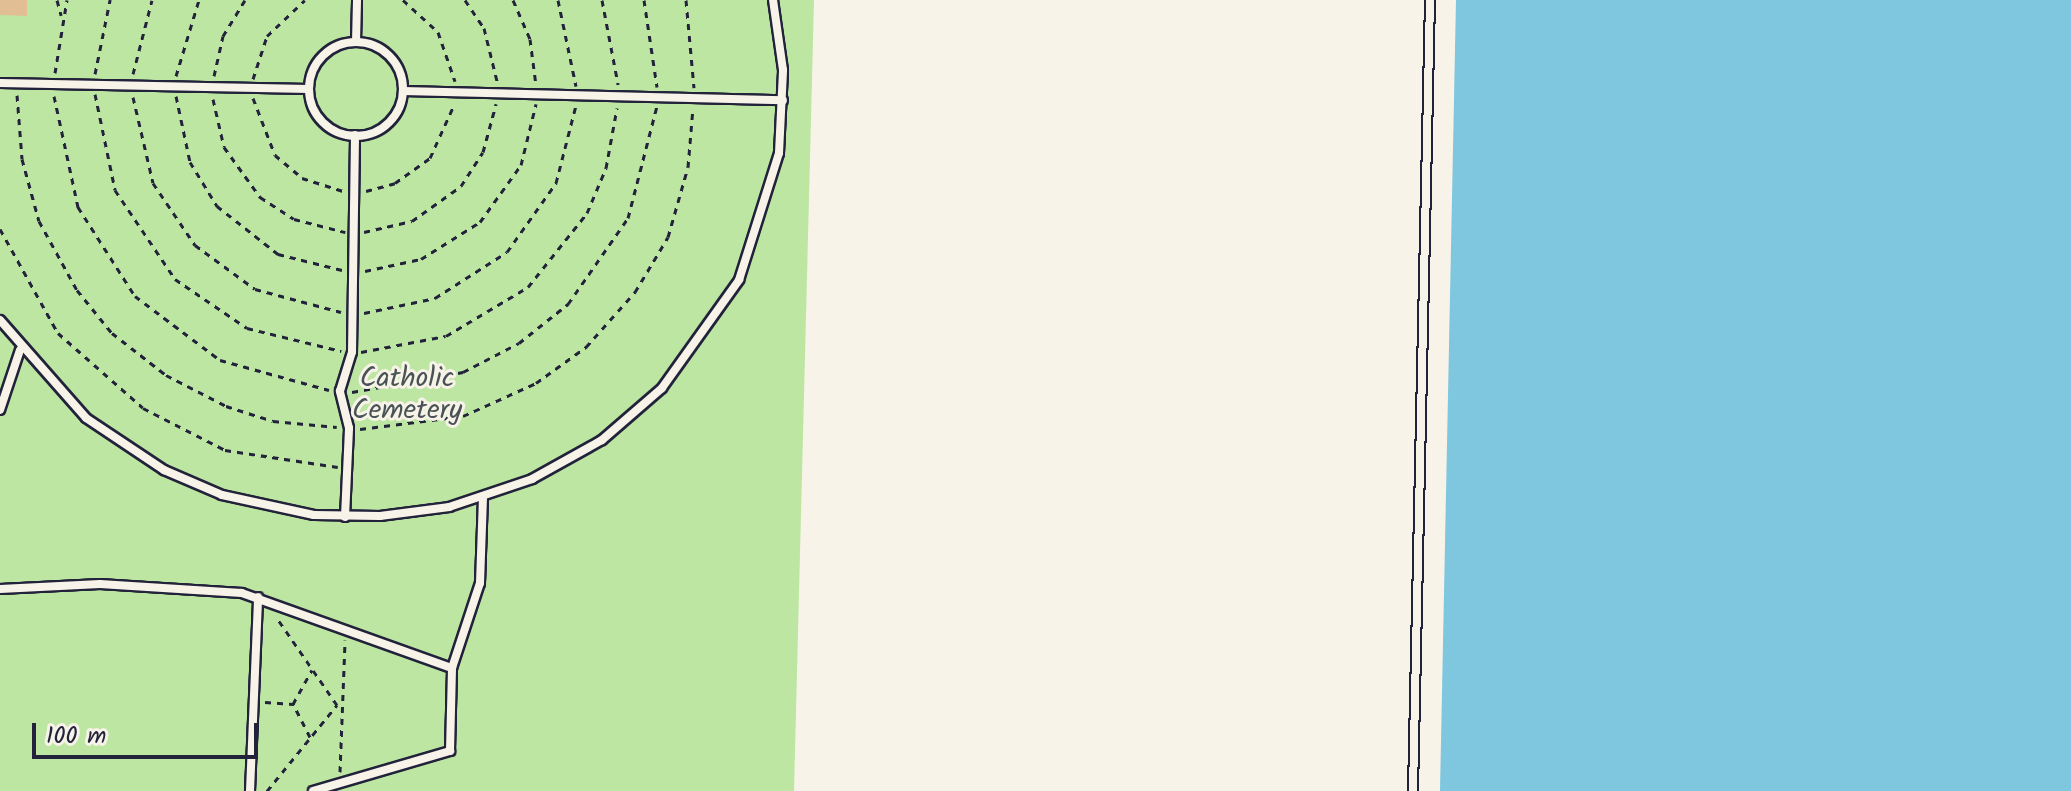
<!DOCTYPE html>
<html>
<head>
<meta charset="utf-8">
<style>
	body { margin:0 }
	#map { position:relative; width:2071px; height:791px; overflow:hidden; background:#f7f3e8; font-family:Kalam,sans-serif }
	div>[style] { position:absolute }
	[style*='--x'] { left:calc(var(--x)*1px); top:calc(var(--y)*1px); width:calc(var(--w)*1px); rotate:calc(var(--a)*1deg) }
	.green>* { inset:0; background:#bde6a2 }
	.water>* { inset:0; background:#7ec7de }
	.building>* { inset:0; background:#e1be93 }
	.path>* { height:3px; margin-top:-1.5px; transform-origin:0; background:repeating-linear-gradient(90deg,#22223b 0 6px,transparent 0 12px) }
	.roads { filter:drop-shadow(2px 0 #22223b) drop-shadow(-2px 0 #22223b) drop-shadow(0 2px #22223b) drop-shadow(0 -2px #22223b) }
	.service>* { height:8px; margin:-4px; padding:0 4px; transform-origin:4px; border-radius:4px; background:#f7f3e8 }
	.service>.ring { margin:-4px; padding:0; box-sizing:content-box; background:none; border:8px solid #f7f3e8; border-radius:50% }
	span { translate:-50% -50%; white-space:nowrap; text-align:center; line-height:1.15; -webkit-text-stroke:6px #f7f3e8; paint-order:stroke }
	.park-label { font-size:28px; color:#495355 }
	.scale { position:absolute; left:32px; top:723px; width:226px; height:36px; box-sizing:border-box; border:4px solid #22223b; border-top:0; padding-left:10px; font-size:24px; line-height:28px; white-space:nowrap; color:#22223b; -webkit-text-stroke:6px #f7f3e8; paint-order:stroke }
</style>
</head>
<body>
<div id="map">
	<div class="green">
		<i style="clip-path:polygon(0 0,814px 0,794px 791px,0 791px)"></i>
	</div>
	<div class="water">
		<i style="clip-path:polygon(1456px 0,2071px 0,2071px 791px,1440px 791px)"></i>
	</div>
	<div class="building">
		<i style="clip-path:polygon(0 0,27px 0,27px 16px,0 15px)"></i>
	</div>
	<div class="path">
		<i style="--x:57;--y:0;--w:16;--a:75"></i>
		<i style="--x:403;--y:0;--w:47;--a:42.4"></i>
		<i style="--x:438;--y:32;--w:52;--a:70.9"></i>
		<i style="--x:465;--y:0;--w:34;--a:56"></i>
		<i style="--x:484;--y:28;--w:55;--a:76.2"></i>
		<i style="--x:513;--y:0;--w:43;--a:66.4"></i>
		<i style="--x:530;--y:39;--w:46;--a:82.6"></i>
		<i style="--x:558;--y:0;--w:88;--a:78.2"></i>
		<i style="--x:602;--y:0;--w:86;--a:79.2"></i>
		<i style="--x:644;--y:0;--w:88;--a:81.5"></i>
		<i style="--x:686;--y:0;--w:88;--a:84.8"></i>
		<i style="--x:55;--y:73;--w:74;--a:-80.7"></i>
		<i style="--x:95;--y:74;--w:76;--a:-78.5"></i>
		<i style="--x:133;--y:74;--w:76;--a:-75.6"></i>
		<i style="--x:176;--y:76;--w:79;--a:-73.2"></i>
		<i style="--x:214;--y:76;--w:41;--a:-77.3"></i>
		<i style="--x:223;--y:36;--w:42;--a:-58.6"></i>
		<i style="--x:253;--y:79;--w:45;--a:-72"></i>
		<i style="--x:267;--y:36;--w:52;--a:-43.5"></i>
		<i style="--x:95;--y:94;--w:98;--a:78.2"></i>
		<i style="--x:115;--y:190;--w:107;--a:56"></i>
		<i style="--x:175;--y:279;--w:87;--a:34.2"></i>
		<i style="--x:247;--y:328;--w:97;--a:13.7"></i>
		<i style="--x:17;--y:95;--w:64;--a:85.5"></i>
		<i style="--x:22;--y:159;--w:64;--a:74.7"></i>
		<i style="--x:39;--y:221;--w:79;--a:61.2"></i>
		<i style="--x:77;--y:290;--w:55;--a:50.9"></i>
		<i style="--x:112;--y:333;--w:68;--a:37.9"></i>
		<i style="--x:166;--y:375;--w:68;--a:27.3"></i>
		<i style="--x:226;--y:406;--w:49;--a:17.7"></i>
		<i style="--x:273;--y:421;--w:64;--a:5.4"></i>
		<i style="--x:54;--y:96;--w:114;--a:77.8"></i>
		<i style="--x:78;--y:207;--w:106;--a:57.4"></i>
		<i style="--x:135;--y:296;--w:106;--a:37"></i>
		<i style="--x:220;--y:360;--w:113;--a:15.4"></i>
		<i style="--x:176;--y:96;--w:67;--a:78"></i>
		<i style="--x:190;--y:162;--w:52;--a:58.5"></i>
		<i style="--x:217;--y:206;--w:78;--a:38.2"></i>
		<i style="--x:278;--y:254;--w:66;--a:14"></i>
		<i style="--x:133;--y:97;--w:88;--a:76.9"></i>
		<i style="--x:153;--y:183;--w:75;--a:55.9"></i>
		<i style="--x:195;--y:245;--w:74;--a:36.3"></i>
		<i style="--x:255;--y:289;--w:89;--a:15"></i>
		<i style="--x:253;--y:98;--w:61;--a:68.9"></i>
		<i style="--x:275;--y:155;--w:35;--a:40"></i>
		<i style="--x:302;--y:178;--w:43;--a:17.6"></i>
		<i style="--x:213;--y:99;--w:49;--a:77.1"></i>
		<i style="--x:224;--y:147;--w:62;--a:54.2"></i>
		<i style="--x:260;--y:197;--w:40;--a:32.9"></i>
		<i style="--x:294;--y:219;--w:53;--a:14.3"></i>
		<i style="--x:366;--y:191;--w:30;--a:-15"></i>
		<i style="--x:395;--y:183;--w:43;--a:-35.5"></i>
		<i style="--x:430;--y:158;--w:58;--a:-65.6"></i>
		<i style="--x:0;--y:229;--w:119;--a:60.9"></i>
		<i style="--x:58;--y:333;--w:113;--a:41.4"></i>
		<i style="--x:143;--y:408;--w:92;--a:27.1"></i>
		<i style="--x:225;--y:450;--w:114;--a:8.6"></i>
		<i style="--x:364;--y:232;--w:49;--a:-12.9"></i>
		<i style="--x:412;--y:221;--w:60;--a:-35.5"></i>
		<i style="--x:461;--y:186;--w:40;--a:-57.1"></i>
		<i style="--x:483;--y:152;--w:50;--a:-74.8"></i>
		<i style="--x:365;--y:271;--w:57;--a:-12.1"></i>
		<i style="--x:421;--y:259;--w:70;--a:-32.1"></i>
		<i style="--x:480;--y:222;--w:70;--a:-54.3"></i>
		<i style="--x:521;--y:165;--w:63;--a:-76.2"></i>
		<i style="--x:364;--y:313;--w:73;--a:-11.9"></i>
		<i style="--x:435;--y:298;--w:85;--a:-32.6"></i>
		<i style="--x:507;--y:252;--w:85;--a:-54.6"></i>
		<i style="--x:556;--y:183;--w:81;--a:-75.6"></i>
		<i style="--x:361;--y:352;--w:86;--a:-10.7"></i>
		<i style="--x:446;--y:336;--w:96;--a:-30.9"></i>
		<i style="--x:528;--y:287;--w:95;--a:-51.4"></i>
		<i style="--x:587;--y:213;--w:49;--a:-67.1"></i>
		<i style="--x:606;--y:168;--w:61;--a:-79.6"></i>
		<i style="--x:352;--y:392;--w:113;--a:-10.2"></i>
		<i style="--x:463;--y:372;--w:63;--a:-27.4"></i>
		<i style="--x:519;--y:343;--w:63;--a:-38.5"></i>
		<i style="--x:568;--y:304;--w:105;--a:-55.1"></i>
		<i style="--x:628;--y:218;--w:116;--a:-75.5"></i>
		<i style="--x:360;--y:429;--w:104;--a:-7.2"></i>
		<i style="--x:463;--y:416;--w:80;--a:-24.3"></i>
		<i style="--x:536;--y:383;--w:62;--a:-35.8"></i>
		<i style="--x:586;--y:347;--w:74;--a:-48.3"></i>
		<i style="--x:635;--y:292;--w:64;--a:-59"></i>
		<i style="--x:668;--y:237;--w:73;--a:-74.1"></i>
		<i style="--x:688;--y:167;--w:59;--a:-85.2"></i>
		<i style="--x:265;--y:702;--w:28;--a:4"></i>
		<i style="--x:310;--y:737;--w:37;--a:-117"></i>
		<i style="--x:293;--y:704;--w:39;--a:-61"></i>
		<i style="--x:340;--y:772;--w:132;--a:-87.8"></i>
		<i style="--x:267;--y:791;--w:111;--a:-50.9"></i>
		<i style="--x:337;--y:705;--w:106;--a:-124.6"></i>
	</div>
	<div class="roads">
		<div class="service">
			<i style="--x:356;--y:42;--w:42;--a:-88.6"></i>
			<i class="ring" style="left:309px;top:42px;width:86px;height:86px"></i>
			<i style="--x:0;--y:83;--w:309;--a:1.1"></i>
			<i style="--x:403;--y:91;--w:380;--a:1.4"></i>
			<i style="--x:0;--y:320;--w:130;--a:48.7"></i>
			<i style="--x:86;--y:418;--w:94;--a:33.7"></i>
			<i style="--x:164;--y:470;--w:63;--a:23.3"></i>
			<i style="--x:222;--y:495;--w:94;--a:12.3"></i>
			<i style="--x:314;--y:515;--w:66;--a:0.9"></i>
			<i style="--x:380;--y:516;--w:70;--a:-7.4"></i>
			<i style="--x:449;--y:507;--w:88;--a:-18.6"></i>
			<i style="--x:532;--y:479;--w:80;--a:-29.1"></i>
			<i style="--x:602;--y:440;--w:79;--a:-40.9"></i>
			<i style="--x:662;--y:388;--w:133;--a:-54.5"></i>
			<i style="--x:739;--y:280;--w:133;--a:-72.5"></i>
			<i style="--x:779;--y:153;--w:83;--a:-87.2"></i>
			<i style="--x:783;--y:70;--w:71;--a:-98.1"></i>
			<i style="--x:0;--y:410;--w:63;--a:-71.6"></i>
			<i style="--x:345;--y:517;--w:89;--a:-87.4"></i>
			<i style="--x:349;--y:428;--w:38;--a:-104"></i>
			<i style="--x:340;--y:391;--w:41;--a:-72.9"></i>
			<i style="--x:352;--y:352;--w:217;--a:-89.2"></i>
			<i style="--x:0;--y:589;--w:100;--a:-2.9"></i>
			<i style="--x:100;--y:584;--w:142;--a:3.6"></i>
			<i style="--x:242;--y:593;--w:223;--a:19.7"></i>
			<i style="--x:250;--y:791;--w:194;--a:-87.6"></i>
			<i style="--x:313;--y:791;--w:143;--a:-16.3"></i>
			<i style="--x:450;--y:751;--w:83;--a:-88.6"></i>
			<i style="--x:452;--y:668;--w:89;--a:-71.8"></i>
			<i style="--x:480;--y:583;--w:85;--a:-88"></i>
			<i style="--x:1413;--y:791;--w:791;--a:-88.77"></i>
		</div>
	</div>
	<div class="park-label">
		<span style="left:407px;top:395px">Catholic<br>Cemetery</span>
	</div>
	<div class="scale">100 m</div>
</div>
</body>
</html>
